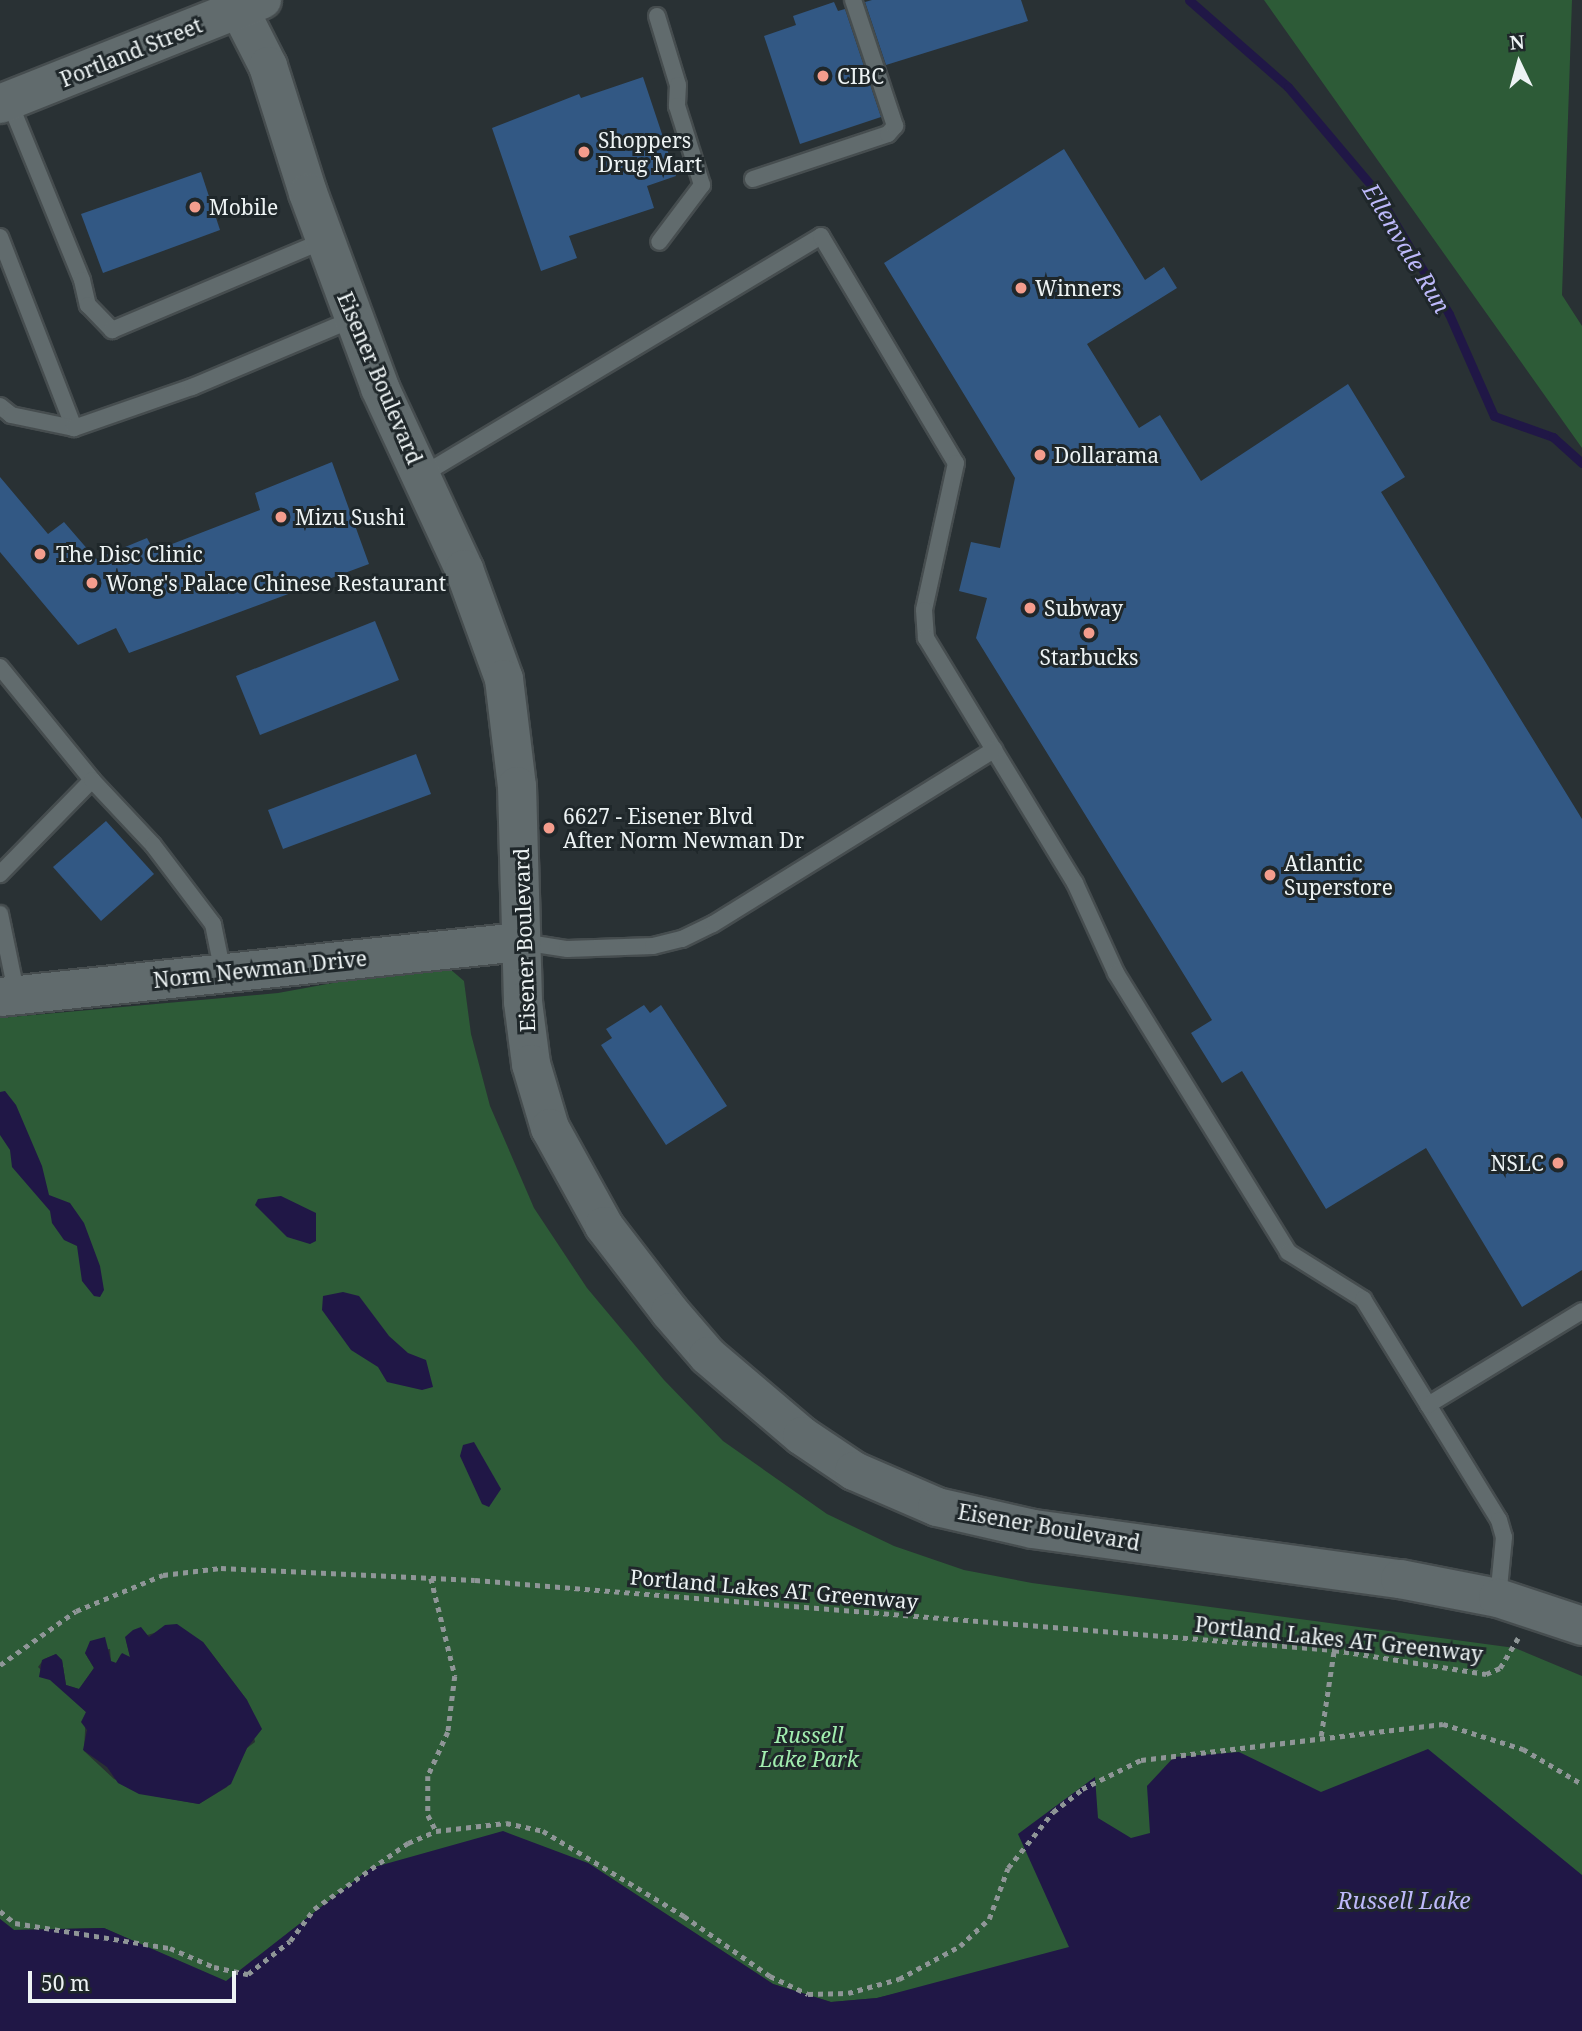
<!DOCTYPE html>
<html>
<head>
<meta charset="utf-8">
<style>
	body { margin:0 }
	#map { position:relative; width:1582px; height:2031px; overflow:hidden; background:#293134; font-family:"Noto Serif",serif }
	div>[style] { position:absolute }
	[style*='--x'] { left:calc(var(--x)*1px); top:calc(var(--y)*1px); width:calc(var(--w)*1px); rotate:calc(var(--a)*1deg) }
	.green>* { inset:0; background:#2d5b37 }
	.water>* { inset:0; background:#201746 }
	.stream>* { height:9px; margin:-4.5px; padding:0 4.5px; transform-origin:4.5px; border-radius:4.5px; background:#201746 }
	.building>* { inset:0; background:#325884 }
	.path>* { height:4.5px; margin-top:-2.25px; transform-origin:0; background:repeating-linear-gradient(90deg,#8f9697 0 5px,transparent 0 10px) }
	.roads { filter:drop-shadow(2px 0 #464d4f) drop-shadow(-2px 0 #464d4f) drop-shadow(0 2px #464d4f) drop-shadow(0 -2px #464d4f) }
	.service>* { height:16px; margin:-8px; padding:0 8px; transform-origin:8px; border-radius:8px; background:#616b6d }
	.tertiary>* { height:38px; margin:-19px; padding:0 19px; transform-origin:19px; border-radius:19px; background:#616b6d }
	.secondary>* { height:38px; margin:-19px; padding:0 19px; transform-origin:19px; border-radius:19px; background:#616b6d }
	.dots>* { width:19px; height:19px; translate:-50% -50%; box-sizing:border-box; border:4px solid #1f272a; border-radius:50% }
	span { translate:-50% -50%; white-space:nowrap; text-align:center; line-height:1.15; -webkit-text-stroke:6px #1f272a; paint-order:stroke }
	.street-label { font-size:21px; color:#edf3f4 }
	.poi-label { font-size:21px; color:#edf3f4 }
	.left { translate:0 -50%; text-align:left }
	.right { translate:-100% -50%; text-align:right }
	.park-label { font-size:21px; color:#a1edaf; font-style:italic }
	.water-label { font-size:23px; color:#bdb9fa; font-style:italic }
	.north { position:absolute; left:1484px; top:28px; width:70px; height:70px; -webkit-text-stroke:5px #1f272a; paint-order:stroke; rotate:355deg; font-size:19px; font-weight:700; line-height:28px; text-align:center; color:#edf3f4 }
	.north::after { content:''; display:block; margin:auto; width:24px; height:32px; background:#edf3f4; clip-path:polygon(50% 0,100% 100%,50% 72%,0 100%) }
	.scale { position:absolute; left:28px; top:1971px; width:208px; height:32px; box-sizing:border-box; border:4px solid #edf3f4; border-top:0; padding-left:9px; font-size:21px; line-height:24px; white-space:nowrap; color:#edf3f4; -webkit-text-stroke:5px #1f272a; paint-order:stroke }
</style>
</head>
<body>
<div id="map">
	<div class="green">
		<i style="clip-path:polygon(1264px 0,1572px 0,1562px 295px,1582px 326px,1582px 448px)"></i>
		<i style="clip-path:polygon(evenodd,450px 969px,464px 981px,471px 1034px,490px 1106px,534px 1208px,587px 1288px,664px 1380px,723px 1441px,827px 1514px,894px 1546px,964px 1570px,1032px 1583px,1515px 1648px,1582px 1676px,1582px 1910px,1115px 1942px,877px 1998px,831px 2002px,773px 1984px,588px 1863px,371px 1868px,226px 1982px,104px 1928px,14px 1930px,0 1919px,0 1018px,278px 993px,371px 976px,450px 969px,142px 1630px,144px 1636px,161px 1631px,203px 1642px,247px 1700px,255px 1742px,247px 1748px,227px 1787px,199px 1804px,154px 1796px,114px 1779px,84px 1751px,86px 1712px,38px 1667px,44px 1659px,56px 1654px,62px 1660px,66px 1685px,79px 1689px,94px 1668px,85px 1653px,110px 1649px,111px 1662px,116px 1663px,121px 1654px,130px 1657px,126px 1640px,142px 1630px)"></i>
	</div>
	<div class="water">
		<i style="clip-path:polygon(5px 1091px,16px 1105px,42px 1166px,49px 1195px,70px 1203px,84px 1223px,100px 1266px,104px 1290px,100px 1297px,94px 1296px,82px 1281px,77px 1246px,64px 1240px,52px 1223px,50px 1211px,12px 1167px,10px 1150px,0 1135px,0 1092px)"></i>
		<i style="clip-path:polygon(281px 1196px,316px 1213px,316px 1241px,310px 1244px,287px 1237px,255px 1205px,258px 1199px)"></i>
		<i style="clip-path:polygon(343px 1292px,359px 1296px,389px 1336px,408px 1353px,426px 1360px,433px 1387px,422px 1390px,387px 1382px,378px 1367px,351px 1350px,322px 1310px,323px 1296px)"></i>
		<i style="clip-path:polygon(474px 1442px,501px 1489px,489px 1507px,482px 1504px,460px 1456px,463px 1445px)"></i>
		<i style="clip-path:polygon(177px 1624px,203px 1642px,247px 1700px,262px 1729px,247px 1748px,231px 1784px,199px 1804px,139px 1794px,118px 1783px,107px 1767px,83px 1750px,87px 1730px,81px 1722px,86px 1712px,50px 1680px,39px 1677px,42px 1660px,56px 1654px,62px 1660px,66px 1685px,79px 1689px,94px 1668px,85px 1653px,90px 1641px,105px 1637px,111px 1661px,116px 1663px,122px 1653px,130px 1657px,125px 1637px,133px 1630px,141px 1627px,149px 1637px,165px 1625px)"></i>
		<i style="clip-path:polygon(1428px 1749px,1582px 1875px,1582px 2031px,0 2031px,0 1919px,14px 1930px,104px 1928px,226px 1981px,371px 1868px,503px 1831px,588px 1863px,773px 1984px,831px 2002px,877px 1998px,1069px 1947px,1018px 1834px,1095px 1777px,1098px 1818px,1131px 1838px,1150px 1833px,1147px 1786px,1174px 1757px,1239px 1752px,1321px 1792px)"></i>
	</div>
	<div class="stream">
		<i style="--x:1189;--y:0;--w:132;--a:41.3"></i>
		<i style="--x:1288;--y:87;--w:136;--a:49.8"></i>
		<i style="--x:1376;--y:191;--w:143;--a:59.3"></i>
		<i style="--x:1449;--y:314;--w:111;--a:66.2"></i>
		<i style="--x:1494;--y:416;--w:63;--a:19.6"></i>
		<i style="--x:1553;--y:437;--w:39;--a:42"></i>
	</div>
	<div class="building">
		<i style="clip-path:polygon(872px 0,1021px 0,1028px 21px,886px 65px,865px 2px)"></i>
		<i style="clip-path:polygon(834px 2px,838px 11px,845px 9px,881px 117px,800px 144px,764px 36px,796px 25px,793px 16px)"></i>
		<i style="clip-path:polygon(643px 77px,676px 176px,647px 186px,654px 208px,569px 236px,577px 258px,541px 271px,492px 128px,579px 94px,581px 98px)"></i>
		<i style="clip-path:polygon(1064px 149px,1145px 280px,1164px 267px,1177px 288px,1087px 344px,1139px 428px,1160px 415px,1201px 481px,1348px 384px,1405px 477px,1381px 492px,1582px 819px,1582px 1270px,1522px 1307px,1426px 1148px,1326px 1209px,1242px 1071px,1222px 1083px,1191px 1033px,1212px 1020px,976px 638px,987px 598px,959px 591px,971px 542px,1000px 548px,1015px 478px,884px 263px)"></i>
		<i style="clip-path:polygon(201px 172px,220px 230px,103px 273px,81px 214px)"></i>
		<i style="clip-path:polygon(332px 462px,369px 564px,129px 653px,116px 628px,78px 645px,0 552px,0 477px,48px 534px,64px 522px,96px 559px,147px 538px,154px 551px,260px 510px,255px 493px)"></i>
		<i style="clip-path:polygon(375px 621px,399px 680px,260px 735px,236px 676px)"></i>
		<i style="clip-path:polygon(416px 754px,431px 794px,283px 849px,268px 810px)"></i>
		<i style="clip-path:polygon(106px 821px,154px 874px,101px 921px,53px 867px)"></i>
		<i style="clip-path:polygon(644px 1005px,650px 1013px,661px 1005px,727px 1106px,666px 1145px,601px 1045px,612px 1038px,606px 1029px)"></i>
	</div>
	<div class="path">
		<i style="--x:431;--y:1578;--w:101;--a:76.2"></i>
		<i style="--x:455;--y:1676;--w:56;--a:97.1"></i>
		<i style="--x:448;--y:1732;--w:48;--a:114.4"></i>
		<i style="--x:428;--y:1776;--w:39;--a:90"></i>
		<i style="--x:428;--y:1815;--w:18;--a:63"></i>
		<i style="--x:0;--y:1665;--w:93;--a:-35.4"></i>
		<i style="--x:76;--y:1611;--w:94;--a:-22.5"></i>
		<i style="--x:163;--y:1575;--w:58;--a:-6.9"></i>
		<i style="--x:221;--y:1568;--w:254;--a:2.7"></i>
		<i style="--x:475;--y:1580;--w:862;--a:4.66"></i>
		<i style="--x:1334;--y:1650;--w:154;--a:9"></i>
		<i style="--x:1486;--y:1674;--w:15;--a:-23"></i>
		<i style="--x:1500;--y:1668;--w:35;--a:-59"></i>
		<i style="--x:1321;--y:1736;--w:87;--a:-81.4"></i>
		<i style="--x:0;--y:1911;--w:19;--a:39"></i>
		<i style="--x:15;--y:1923;--w:157;--a:9.2"></i>
		<i style="--x:170;--y:1948;--w:48;--a:23.4"></i>
		<i style="--x:214;--y:1967;--w:35;--a:12"></i>
		<i style="--x:248;--y:1974;--w:53;--a:-38.2"></i>
		<i style="--x:290;--y:1941;--w:40;--a:-53"></i>
		<i style="--x:314;--y:1909;--w:115;--a:-35.1"></i>
		<i style="--x:408;--y:1843;--w:30;--a:-23"></i>
		<i style="--x:436;--y:1831;--w:70;--a:-6.5"></i>
		<i style="--x:506;--y:1823;--w:38;--a:12"></i>
		<i style="--x:543;--y:1831;--w:165;--a:31.1"></i>
		<i style="--x:684;--y:1916;--w:105;--a:34.9"></i>
		<i style="--x:770;--y:1976;--w:42;--a:25.3"></i>
		<i style="--x:808;--y:1994;--w:40;--a:-1.4"></i>
		<i style="--x:848;--y:1993;--w:53;--a:-15.4"></i>
		<i style="--x:899;--y:1979;--w:69;--a:-28.4"></i>
		<i style="--x:960;--y:1946;--w:40;--a:-43"></i>
		<i style="--x:989;--y:1919;--w:54;--a:-69.6"></i>
		<i style="--x:1008;--y:1868;--w:72;--a:-51.2"></i>
		<i style="--x:1053;--y:1812;--w:37;--a:-38"></i>
		<i style="--x:1082;--y:1789;--w:66;--a:-26.2"></i>
		<i style="--x:1141;--y:1760;--w:304;--a:-6.8"></i>
		<i style="--x:1443;--y:1724;--w:84;--a:17.4"></i>
		<i style="--x:1523;--y:1749;--w:69;--a:30.7"></i>
	</div>
	<div class="roads">
		<div class="service">
			<i style="--x:657;--y:16;--w:72;--a:73.1"></i>
			<i style="--x:678;--y:85;--w:21;--a:93"></i>
			<i style="--x:677;--y:106;--w:83;--a:72.4"></i>
			<i style="--x:702;--y:185;--w:71;--a:127"></i>
			<i style="--x:9;--y:101;--w:193;--a:67.8"></i>
			<i style="--x:82;--y:280;--w:26;--a:77"></i>
			<i style="--x:88;--y:305;--w:35;--a:46"></i>
			<i style="--x:112;--y:330;--w:231;--a:-22.9"></i>
			<i style="--x:753;--y:179;--w:142;--a:-18.4"></i>
			<i style="--x:888;--y:134;--w:11;--a:-49"></i>
			<i style="--x:895;--y:126;--w:133;--a:-108.4"></i>
			<i style="--x:0;--y:237;--w:205;--a:68.8"></i>
			<i style="--x:0;--y:406;--w:14;--a:39"></i>
			<i style="--x:11;--y:415;--w:64;--a:11.7"></i>
			<i style="--x:74;--y:428;--w:125;--a:-19.2"></i>
			<i style="--x:192;--y:387;--w:175;--a:-22.9"></i>
			<i style="--x:422;--y:475;--w:465;--a:-30.9"></i>
			<i style="--x:821;--y:236;--w:264;--a:59.3"></i>
			<i style="--x:956;--y:463;--w:150;--a:102.3"></i>
			<i style="--x:924;--y:610;--w:28;--a:86"></i>
			<i style="--x:926;--y:638;--w:287;--a:58.7"></i>
			<i style="--x:1075;--y:883;--w:99;--a:65.5"></i>
			<i style="--x:1116;--y:973;--w:328;--a:58.3"></i>
			<i style="--x:1288;--y:1252;--w:89;--a:32.1"></i>
			<i style="--x:1363;--y:1299;--w:259;--a:58.4"></i>
			<i style="--x:1499;--y:1520;--w:18;--a:74"></i>
			<i style="--x:1504;--y:1537;--w:61;--a:95.6"></i>
			<i style="--x:0;--y:667;--w:146;--a:50.8"></i>
			<i style="--x:92;--y:780;--w:132;--a:134.4"></i>
			<i style="--x:92;--y:780;--w:89;--a:46.8"></i>
			<i style="--x:153;--y:845;--w:99;--a:52.8"></i>
			<i style="--x:213;--y:924;--w:50;--a:78.5"></i>
			<i style="--x:0;--y:914;--w:84;--a:78.3"></i>
			<i style="--x:522;--y:942;--w:46;--a:8.8"></i>
			<i style="--x:567;--y:949;--w:86;--a:-2"></i>
			<i style="--x:653;--y:946;--w:30;--a:-14"></i>
			<i style="--x:682;--y:939;--w:34;--a:-26"></i>
			<i style="--x:713;--y:924;--w:331;--a:-31.8"></i>
			<i style="--x:1428;--y:1405;--w:180;--a:-31.4"></i>
		</div>
		<div class="tertiary">
			<i style="--x:239;--y:9;--w:64;--a:63"></i>
			<i style="--x:268;--y:66;--w:133;--a:72.5"></i>
			<i style="--x:308;--y:193;--w:208;--a:69.7"></i>
			<i style="--x:380;--y:388;--w:200;--a:65.1"></i>
			<i style="--x:464;--y:569;--w:117;--a:70"></i>
			<i style="--x:504;--y:679;--w:108;--a:83.1"></i>
			<i style="--x:517;--y:786;--w:216;--a:88.4"></i>
			<i style="--x:523;--y:1002;--w:63;--a:82.6"></i>
			<i style="--x:531;--y:1064;--w:67;--a:73.5"></i>
			<i style="--x:550;--y:1128;--w:112;--a:61.1"></i>
			<i style="--x:604;--y:1226;--w:108;--a:52.5"></i>
			<i style="--x:670;--y:1312;--w:58;--a:49.2"></i>
			<i style="--x:708;--y:1356;--w:123;--a:40.4"></i>
			<i style="--x:802;--y:1436;--w:63;--a:33.9"></i>
			<i style="--x:854;--y:1471;--w:90;--a:23.4"></i>
			<i style="--x:937;--y:1507;--w:98;--a:12.9"></i>
			<i style="--x:1033;--y:1529;--w:370;--a:7.8"></i>
			<i style="--x:1400;--y:1579;--w:100;--a:11"></i>
			<i style="--x:1498;--y:1598;--w:89;--a:18.4"></i>
			<i style="--x:0;--y:997;--w:523;--a:-6.04"></i>
		</div>
		<div class="secondary">
			<i style="--x:0;--y:104;--w:282;--a:-21.7"></i>
		</div>
	</div>
	<div class="dots">
		<i style="left:823px;top:76px;background:#f49d8d"></i>
		<i style="left:584px;top:152px;background:#f49d8d"></i>
		<i style="left:195px;top:207px;background:#f49d8d"></i>
		<i style="left:1021px;top:288px;background:#f49d8d"></i>
		<i style="left:1040px;top:455px;background:#f49d8d"></i>
		<i style="left:281px;top:517px;background:#f49d8d"></i>
		<i style="left:40px;top:554px;background:#f49d8d"></i>
		<i style="left:92px;top:583px;background:#f49d8d"></i>
		<i style="left:1030px;top:608px;background:#f49d8d"></i>
		<i style="left:1089px;top:633px;background:#f49d8d"></i>
		<i style="left:549px;top:828px;background:#f49d8d"></i>
		<i style="left:1270px;top:875px;background:#f49d8d"></i>
		<i style="left:1558px;top:1163px;background:#f49d8d"></i>
	</div>
	<div class="street-label">
		<span style="left:131px;top:52px;rotate:-22deg">Portland Street</span>
		<span style="left:380px;top:378px;rotate:67deg">Eisener Boulevard</span>
		<span style="left:524px;top:940px;rotate:-92deg">Eisener Boulevard</span>
		<span style="left:260px;top:969px;rotate:-6deg">Norm Newman Drive</span>
		<span style="left:1049px;top:1527px;rotate:10deg">Eisener Boulevard</span>
		<span style="left:774px;top:1589px;rotate:5deg">Portland Lakes AT Greenway</span>
		<span style="left:1339px;top:1639px;rotate:6deg">Portland Lakes AT Greenway</span>
	</div>
	<div class="poi-label">
		<span class="left" style="left:837px;top:76px">CIBC</span>
		<span class="left" style="left:598px;top:152px">Shoppers<br>Drug Mart</span>
		<span class="left" style="left:209px;top:207px">Mobile</span>
		<span class="left" style="left:1035px;top:288px">Winners</span>
		<span class="left" style="left:1054px;top:455px">Dollarama</span>
		<span class="left" style="left:295px;top:517px">Mizu Sushi</span>
		<span class="left" style="left:56px;top:554px">The Disc Clinic</span>
		<span class="left" style="left:106px;top:583px">Wong's Palace Chinese Restaurant</span>
		<span class="left" style="left:1044px;top:608px">Subway</span>
		<span style="left:1089px;top:657px">Starbucks</span>
		<span class="left" style="left:563px;top:828px">6627 - Eisener Blvd<br>After Norm Newman Dr</span>
		<span class="left" style="left:1284px;top:875px">Atlantic<br>Superstore</span>
		<span class="right" style="left:1544px;top:1163px">NSLC</span>
	</div>
	<div class="park-label">
		<span style="left:809px;top:1747px">Russell<br>Lake Park</span>
	</div>
	<div class="water-label">
		<span style="left:1407px;top:248px;rotate:59deg">Ellenvale Run</span>
		<span style="left:1404px;top:1900px">Russell Lake</span>
	</div>
	<div class="north">N</div>
	<div class="scale">50 m</div>
</div>
</body>
</html>
